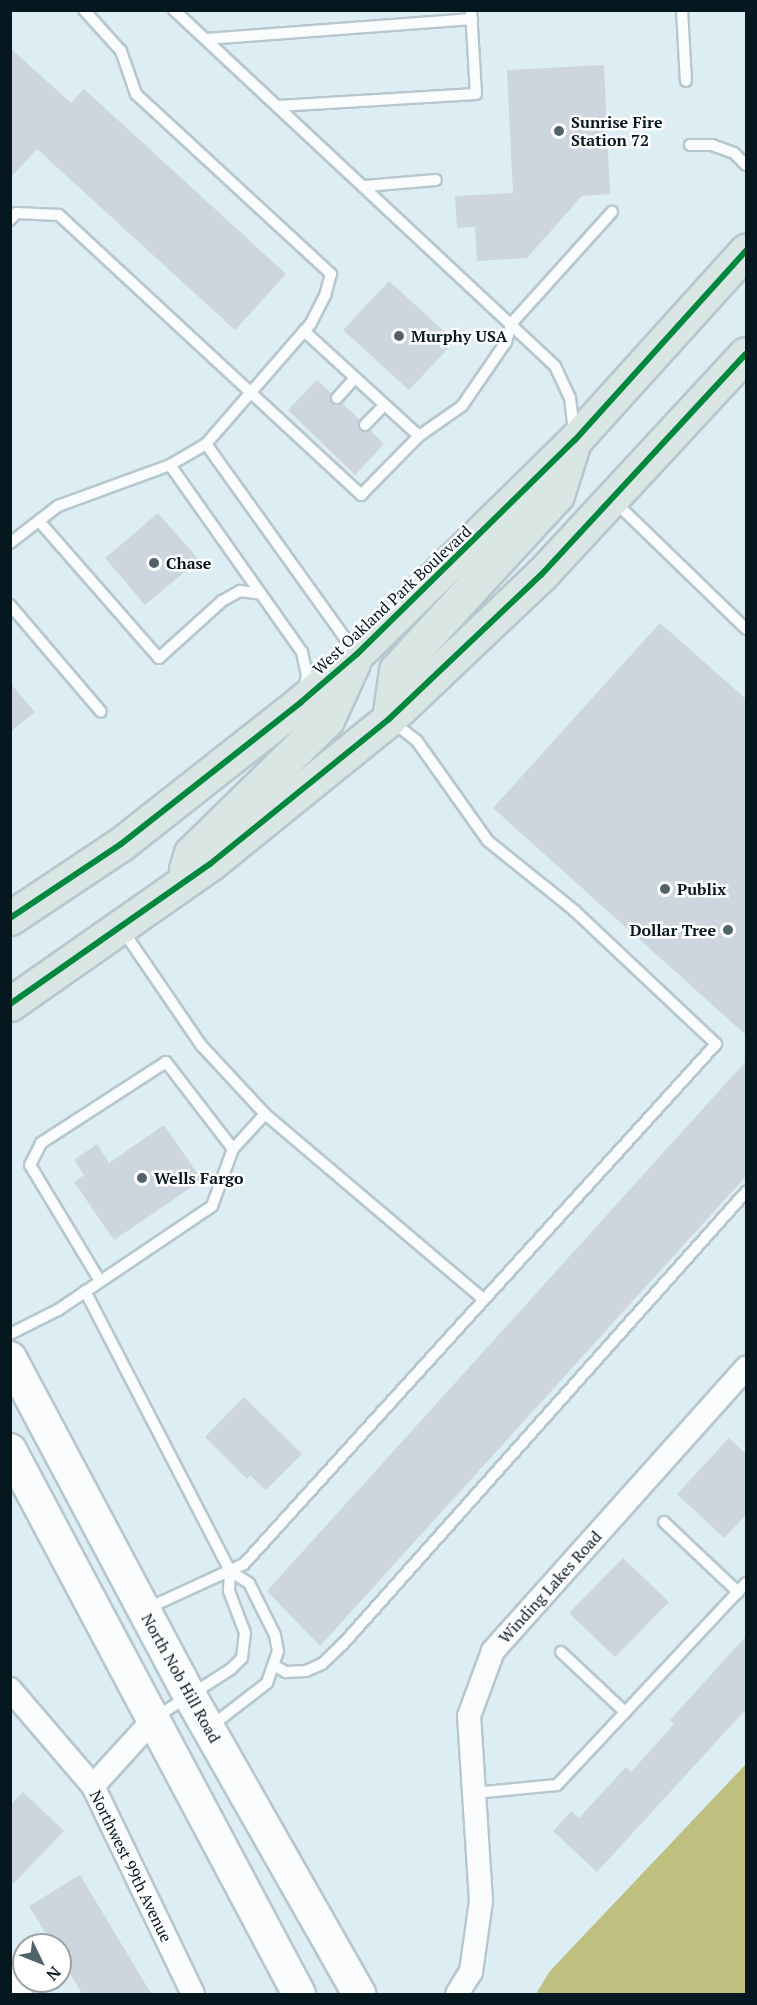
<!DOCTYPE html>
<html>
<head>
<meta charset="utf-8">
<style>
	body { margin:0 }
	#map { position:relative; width:757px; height:2005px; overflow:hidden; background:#ddedf4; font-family:"PT Serif",serif }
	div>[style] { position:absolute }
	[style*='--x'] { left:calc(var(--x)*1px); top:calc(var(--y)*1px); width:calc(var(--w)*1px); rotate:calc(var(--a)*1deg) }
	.water>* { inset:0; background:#bec080 }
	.building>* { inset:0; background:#cdd5de }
	.roads { filter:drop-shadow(2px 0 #b6c7ce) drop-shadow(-2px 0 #b6c7ce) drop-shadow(0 2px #b6c7ce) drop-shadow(0 -2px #b6c7ce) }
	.service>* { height:10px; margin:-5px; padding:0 5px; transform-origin:5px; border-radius:5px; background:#fafcfd }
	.minor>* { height:22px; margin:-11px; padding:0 11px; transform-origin:11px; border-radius:11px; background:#fafcfd }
	.secondary>* { height:32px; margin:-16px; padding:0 16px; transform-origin:16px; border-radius:16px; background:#fafcfd }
	.primary>* { height:33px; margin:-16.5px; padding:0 16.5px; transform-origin:16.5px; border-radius:16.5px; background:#dae6e4 }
	.cycleway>* { height:6px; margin:-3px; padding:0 3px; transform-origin:3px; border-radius:3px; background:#00873e }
	.dots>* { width:16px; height:16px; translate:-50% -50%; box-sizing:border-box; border:3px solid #fff; border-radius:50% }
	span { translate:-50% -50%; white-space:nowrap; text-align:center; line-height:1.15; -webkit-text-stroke:5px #fff; paint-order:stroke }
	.poi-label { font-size:16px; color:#051820; font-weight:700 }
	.left { translate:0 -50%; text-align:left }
	.right { translate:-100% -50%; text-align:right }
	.street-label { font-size:16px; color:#051820 }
	.frame { position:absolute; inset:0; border:12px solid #051820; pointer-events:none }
	.north { position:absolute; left:12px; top:1933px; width:60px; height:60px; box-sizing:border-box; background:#fff; border:2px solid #9ba3a6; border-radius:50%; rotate:133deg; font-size:16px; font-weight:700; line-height:24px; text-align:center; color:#051820 }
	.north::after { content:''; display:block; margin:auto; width:21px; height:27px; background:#51636a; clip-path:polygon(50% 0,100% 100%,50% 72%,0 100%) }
</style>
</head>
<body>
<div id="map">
	<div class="water">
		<i style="clip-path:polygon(746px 1764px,746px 1994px,536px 1994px,550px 1971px)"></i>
	</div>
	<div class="building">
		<i style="clip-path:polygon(10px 48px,71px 103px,84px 89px,286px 274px,235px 330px,37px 149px,10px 178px)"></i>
		<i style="clip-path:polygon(604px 65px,610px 194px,582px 196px,527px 258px,477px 261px,475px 227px,457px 228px,455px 196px,513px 193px,507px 70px)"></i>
		<i style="clip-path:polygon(389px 281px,455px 341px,409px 390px,343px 330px)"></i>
		<i style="clip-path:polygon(317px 380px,331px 393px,332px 403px,342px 403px,360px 420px,359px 430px,370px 430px,384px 444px,355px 475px,288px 410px)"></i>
		<i style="clip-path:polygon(158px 513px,199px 560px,145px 605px,105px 558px)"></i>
		<i style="clip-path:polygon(660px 623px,747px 700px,747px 1036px,493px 808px)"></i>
		<i style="clip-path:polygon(10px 683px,35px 712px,10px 732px)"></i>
		<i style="clip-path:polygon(747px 1060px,747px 1175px,320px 1646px,267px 1591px)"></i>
		<i style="clip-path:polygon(164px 1125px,202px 1180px,114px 1240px,74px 1182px,84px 1175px,74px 1160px,97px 1144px,109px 1163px)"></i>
		<i style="clip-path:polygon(244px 1397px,302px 1454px,266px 1490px,250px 1475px,247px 1479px,205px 1437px)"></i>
		<i style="clip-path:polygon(729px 1438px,747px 1455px,747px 1514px,724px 1538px,677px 1494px)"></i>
		<i style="clip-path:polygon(623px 1558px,669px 1602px,615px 1657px,569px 1613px)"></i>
		<i style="clip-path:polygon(747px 1635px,747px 1708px,597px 1872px,553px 1831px,571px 1811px,579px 1818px,626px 1767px,631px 1772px,674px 1724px,670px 1720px)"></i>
		<i style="clip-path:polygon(23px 1792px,64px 1831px,10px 1887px,10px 1805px)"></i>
		<i style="clip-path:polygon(80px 1875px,152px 1995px,83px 1995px,60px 1957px,60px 1945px,53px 1945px,29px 1906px)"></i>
	</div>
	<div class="roads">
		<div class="service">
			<i style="--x:174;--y:10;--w:521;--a:43.06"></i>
			<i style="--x:555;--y:366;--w:35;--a:65"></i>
			<i style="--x:570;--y:398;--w:34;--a:83"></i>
			<i style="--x:682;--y:10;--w:71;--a:86.8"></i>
			<i style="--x:206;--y:39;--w:267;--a:-4.3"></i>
			<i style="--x:278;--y:106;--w:198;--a:-3.5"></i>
			<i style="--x:476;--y:94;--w:84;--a:-93.4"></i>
			<i style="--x:690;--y:145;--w:22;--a:0"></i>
			<i style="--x:712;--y:145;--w:23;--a:20"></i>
			<i style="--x:734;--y:153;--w:17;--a:45"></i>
			<i style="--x:365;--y:186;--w:71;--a:-4.8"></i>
			<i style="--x:10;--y:220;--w:9;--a:-49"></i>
			<i style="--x:16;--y:213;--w:43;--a:2.7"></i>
			<i style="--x:59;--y:215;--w:412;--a:42.8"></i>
			<i style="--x:361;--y:495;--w:83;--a:-45.5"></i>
			<i style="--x:419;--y:436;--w:156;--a:-137.6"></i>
			<i style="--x:337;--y:398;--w:27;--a:-48"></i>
			<i style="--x:365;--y:425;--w:28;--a:-46"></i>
			<i style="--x:419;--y:436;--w:52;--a:-34.9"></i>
			<i style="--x:462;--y:406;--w:78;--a:-55.5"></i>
			<i style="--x:506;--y:342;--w:19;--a:-74"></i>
			<i style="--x:511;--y:324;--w:151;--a:-48"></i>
			<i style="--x:206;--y:444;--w:254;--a:54.4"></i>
			<i style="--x:170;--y:465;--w:229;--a:54.8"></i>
			<i style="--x:302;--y:652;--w:24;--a:78"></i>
			<i style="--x:307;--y:675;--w:14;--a:102"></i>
			<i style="--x:613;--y:500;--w:185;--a:44.1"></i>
			<i style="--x:39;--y:521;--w:182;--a:48.8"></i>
			<i style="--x:159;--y:658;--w:85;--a:-42.1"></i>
			<i style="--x:222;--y:601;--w:21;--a:-29"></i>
			<i style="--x:240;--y:591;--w:21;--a:8"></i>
			<i style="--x:10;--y:543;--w:61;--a:-37.6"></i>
			<i style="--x:58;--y:506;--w:119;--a:-20.1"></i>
			<i style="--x:170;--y:465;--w:42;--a:-30.3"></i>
			<i style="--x:206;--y:444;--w:160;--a:-49"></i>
			<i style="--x:311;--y:323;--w:30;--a:-63"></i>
			<i style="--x:325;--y:296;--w:23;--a:-75"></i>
			<i style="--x:331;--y:274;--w:265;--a:-137.3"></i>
			<i style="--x:136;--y:94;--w:46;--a:-109.2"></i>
			<i style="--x:121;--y:51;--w:55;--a:-132.1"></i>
			<i style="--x:10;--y:605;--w:140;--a:49.6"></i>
			<i style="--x:265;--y:1114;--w:287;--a:40.3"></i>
			<i style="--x:100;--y:1281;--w:135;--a:-121.1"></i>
			<i style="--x:30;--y:1165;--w:25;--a:-63"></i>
			<i style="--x:41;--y:1143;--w:149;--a:-32.9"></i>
			<i style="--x:166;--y:1062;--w:110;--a:52.4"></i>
			<i style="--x:85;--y:1291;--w:315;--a:62.6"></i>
			<i style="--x:230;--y:1571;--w:20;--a:93"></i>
			<i style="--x:229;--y:1591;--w:45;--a:69.1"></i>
			<i style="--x:245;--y:1633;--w:25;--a:97"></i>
			<i style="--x:242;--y:1658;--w:16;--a:135"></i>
			<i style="--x:231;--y:1669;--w:89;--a:147.4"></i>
			<i style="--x:10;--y:1334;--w:54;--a:-26.6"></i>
			<i style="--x:58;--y:1310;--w:186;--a:-34"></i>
			<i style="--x:212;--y:1206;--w:61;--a:-69.8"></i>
			<i style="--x:233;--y:1149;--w:47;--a:-47.6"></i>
			<i style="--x:265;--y:1114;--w:94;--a:-132.8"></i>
			<i style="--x:201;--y:1045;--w:140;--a:-124.3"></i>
			<i style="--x:664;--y:1522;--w:102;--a:43.4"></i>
			<i style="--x:146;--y:1609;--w:108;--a:-24.7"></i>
			<i style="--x:244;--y:1564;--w:702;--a:-47.77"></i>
			<i style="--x:716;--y:1044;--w:194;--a:-136.7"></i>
			<i style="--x:575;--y:911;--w:112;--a:-141.2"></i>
			<i style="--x:488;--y:841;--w:123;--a:-125.4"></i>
			<i style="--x:417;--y:741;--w:33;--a:-142"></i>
			<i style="--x:561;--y:1652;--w:88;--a:43.2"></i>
			<i style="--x:275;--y:1666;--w:13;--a:29"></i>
			<i style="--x:286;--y:1672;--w:20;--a:-3"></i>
			<i style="--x:306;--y:1671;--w:17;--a:-24"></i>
			<i style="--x:322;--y:1664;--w:29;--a:-44"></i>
			<i style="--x:343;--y:1644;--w:606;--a:-48.28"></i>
			<i style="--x:210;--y:1727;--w:72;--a:-37.7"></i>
			<i style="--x:267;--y:1683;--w:34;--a:-71"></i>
			<i style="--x:278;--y:1651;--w:16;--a:-101"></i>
			<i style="--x:275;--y:1635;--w:58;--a:-116.6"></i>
			<i style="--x:249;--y:1583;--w:22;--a:-148"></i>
			<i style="--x:474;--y:1793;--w:83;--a:-5.5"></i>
			<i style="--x:557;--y:1785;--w:277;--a:-46.9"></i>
		</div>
		<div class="minor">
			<i style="--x:10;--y:1689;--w:128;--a:49.4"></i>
			<i style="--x:93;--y:1786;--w:231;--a:64.3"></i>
			<i style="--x:93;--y:1786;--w:91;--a:-47.7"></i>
			<i style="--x:10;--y:1977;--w:20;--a:57"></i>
			<i style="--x:457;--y:1994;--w:26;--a:-58"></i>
			<i style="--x:471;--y:1972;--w:72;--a:-82"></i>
			<i style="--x:481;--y:1901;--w:185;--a:-93.7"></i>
			<i style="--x:469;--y:1716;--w:69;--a:-69.7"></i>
			<i style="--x:493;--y:1651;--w:380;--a:-48.2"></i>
		</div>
		<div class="secondary">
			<i style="--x:10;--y:1358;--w:383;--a:62"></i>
			<i style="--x:190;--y:1696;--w:343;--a:60.4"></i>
			<i style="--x:10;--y:1450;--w:616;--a:62.02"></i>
		</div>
		<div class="primary">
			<i style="--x:389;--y:719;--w:49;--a:-81.9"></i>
			<i style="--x:396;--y:670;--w:238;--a:-47.4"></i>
			<i style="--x:557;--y:495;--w:49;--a:-72.3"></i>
			<i style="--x:186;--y:869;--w:17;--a:-73"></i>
			<i style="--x:191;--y:853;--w:190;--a:-44.4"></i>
			<i style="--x:327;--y:720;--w:63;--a:-65.5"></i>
			<i style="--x:10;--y:918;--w:133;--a:-33.7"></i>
			<i style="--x:121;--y:844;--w:228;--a:-38.2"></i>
			<i style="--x:300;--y:703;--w:75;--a:-40.7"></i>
			<i style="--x:357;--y:654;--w:305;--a:-44.5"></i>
			<i style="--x:575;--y:440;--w:255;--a:-47.9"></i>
			<i style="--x:10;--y:1004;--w:244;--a:-35"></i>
			<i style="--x:210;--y:864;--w:230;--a:-39"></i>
			<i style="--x:389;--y:719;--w:209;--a:-43.5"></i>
			<i style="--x:541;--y:575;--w:301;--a:-47.2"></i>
		</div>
	</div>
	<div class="cycleway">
		<i style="--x:10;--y:918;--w:133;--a:-33.7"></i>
		<i style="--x:121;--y:844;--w:228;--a:-38.2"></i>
		<i style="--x:300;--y:703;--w:75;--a:-40.7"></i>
		<i style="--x:357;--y:654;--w:305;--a:-44.5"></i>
		<i style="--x:575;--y:440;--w:255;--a:-47.9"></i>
		<i style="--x:10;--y:1004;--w:244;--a:-35"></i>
		<i style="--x:210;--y:864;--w:230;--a:-39"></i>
		<i style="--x:389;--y:719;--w:209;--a:-43.5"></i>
		<i style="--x:541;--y:575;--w:301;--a:-47.2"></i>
	</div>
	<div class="dots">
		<i style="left:559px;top:131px;background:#51636a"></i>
		<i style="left:399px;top:336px;background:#51636a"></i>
		<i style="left:154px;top:563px;background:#51636a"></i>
		<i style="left:665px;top:889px;background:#51636a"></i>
		<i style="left:728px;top:930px;background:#51636a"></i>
		<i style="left:142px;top:1178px;background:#51636a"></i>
	</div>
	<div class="poi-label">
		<span class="left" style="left:571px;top:131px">Sunrise Fire<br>Station 72</span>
		<span class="left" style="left:411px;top:336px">Murphy USA</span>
		<span class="left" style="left:166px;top:563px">Chase</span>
		<span class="left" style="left:677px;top:889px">Publix</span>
		<span class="right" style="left:716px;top:930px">Dollar Tree</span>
		<span class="left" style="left:154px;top:1178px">Wells Fargo</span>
	</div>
	<div class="street-label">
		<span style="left:392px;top:600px;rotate:-43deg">West Oakland Park Boulevard</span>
		<span style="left:550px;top:1587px;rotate:-48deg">Winding Lakes Road</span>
		<span style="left:181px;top:1678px;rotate:61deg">North Nob Hill Road</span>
		<span style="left:131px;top:1866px;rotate:64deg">Northwest 99th Avenue</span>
	</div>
	<div class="frame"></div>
	<div class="north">N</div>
</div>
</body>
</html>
